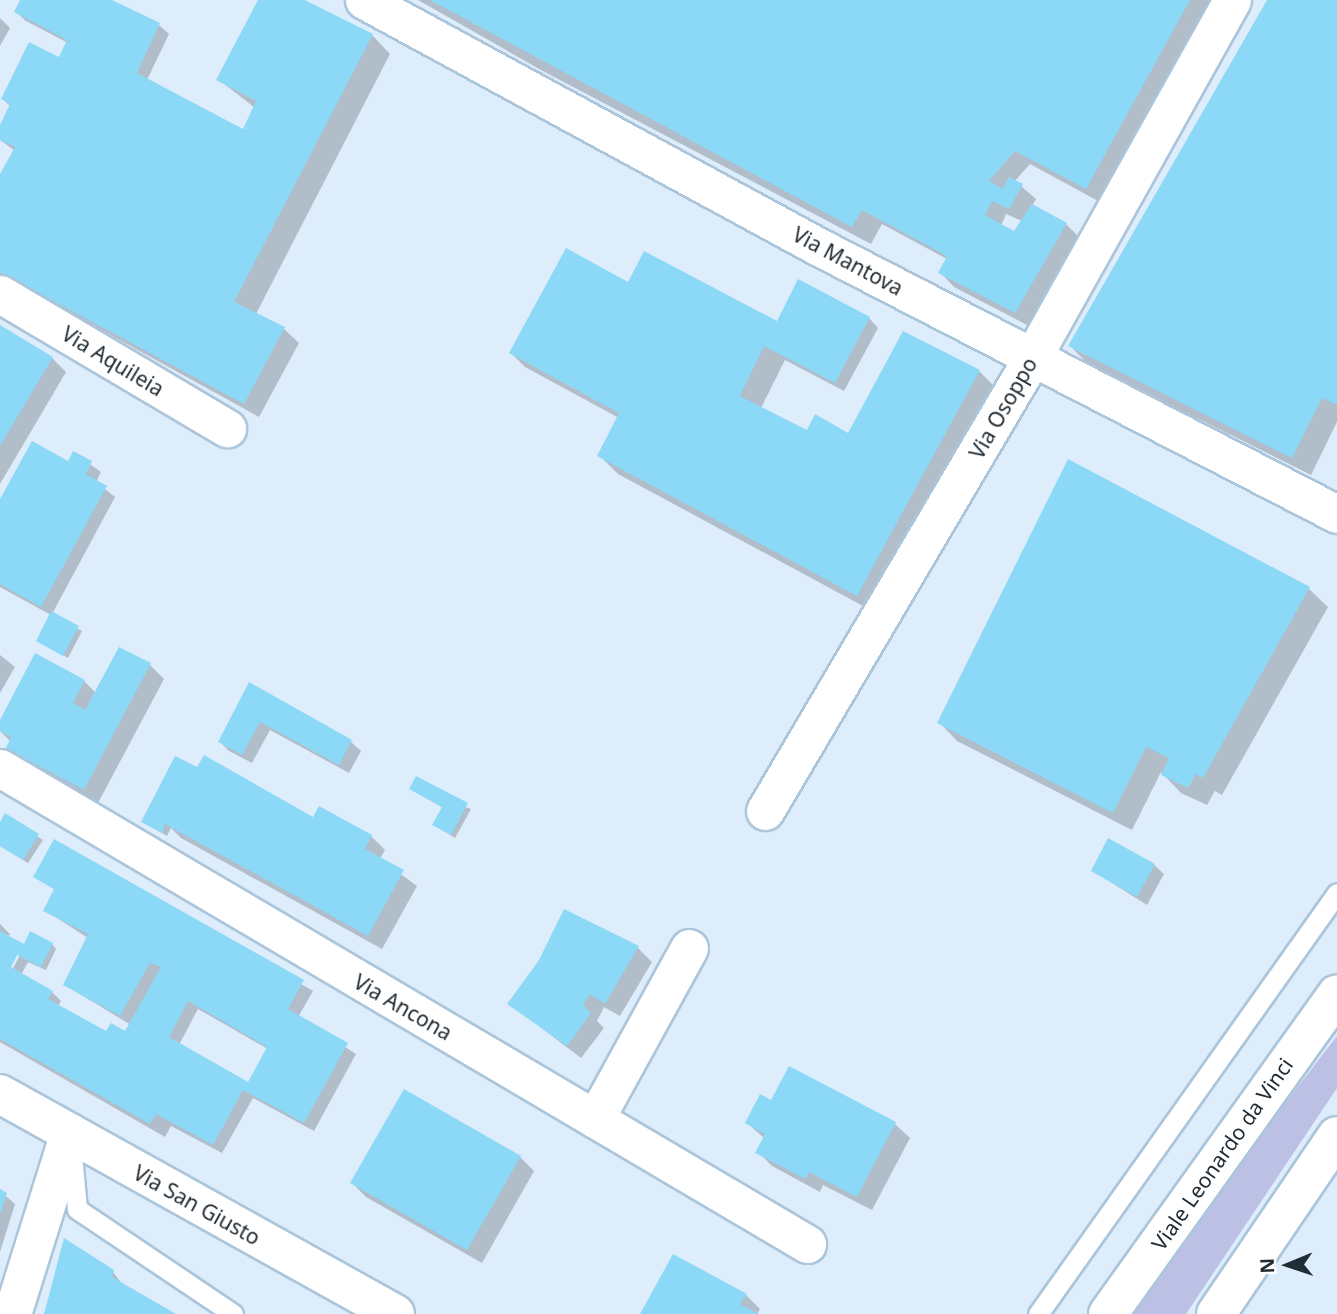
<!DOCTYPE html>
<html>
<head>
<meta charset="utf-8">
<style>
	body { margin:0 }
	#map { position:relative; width:1337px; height:1314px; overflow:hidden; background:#deedfb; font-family:"Noto Sans",sans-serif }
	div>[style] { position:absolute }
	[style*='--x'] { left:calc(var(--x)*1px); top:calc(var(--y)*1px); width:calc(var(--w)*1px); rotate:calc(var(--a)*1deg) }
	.green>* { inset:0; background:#bcc0e5 }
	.shadow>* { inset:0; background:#0003 }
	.building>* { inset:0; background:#8cd8f7 }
	.roads { filter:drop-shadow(2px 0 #abc5db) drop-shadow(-2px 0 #abc5db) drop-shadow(0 2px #abc5db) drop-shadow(0 -2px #abc5db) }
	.service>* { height:19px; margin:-9.5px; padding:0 9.5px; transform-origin:9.5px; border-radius:9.5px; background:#fff }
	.minor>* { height:37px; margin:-18.5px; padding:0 18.5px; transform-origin:18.5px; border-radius:18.5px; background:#fff }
	.tertiary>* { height:38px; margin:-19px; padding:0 19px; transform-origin:19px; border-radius:19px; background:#fff }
	.trunk>* { height:38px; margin:-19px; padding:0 19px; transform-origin:19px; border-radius:19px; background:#fff }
	span { translate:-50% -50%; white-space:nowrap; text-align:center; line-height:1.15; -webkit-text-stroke:7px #fff; paint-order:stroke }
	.street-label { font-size:21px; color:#222c34 }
	.north { position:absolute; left:1253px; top:1230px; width:70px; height:70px; -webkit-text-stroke:5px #fff; paint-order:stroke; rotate:268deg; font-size:19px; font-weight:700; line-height:28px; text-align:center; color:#222c34 }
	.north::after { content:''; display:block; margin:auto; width:24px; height:32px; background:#222c34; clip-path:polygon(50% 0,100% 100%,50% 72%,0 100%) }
</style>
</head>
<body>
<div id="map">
	<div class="green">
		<i style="clip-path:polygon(1337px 1036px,1337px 1088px,1186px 1314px,1129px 1314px,1168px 1255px)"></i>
	</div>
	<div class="shadow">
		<i style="clip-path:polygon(22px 0,107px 0,159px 25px,169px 34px,146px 82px,243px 131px,255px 108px,218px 79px,260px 0,301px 0,372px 35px,390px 54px,256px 314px,284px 329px,299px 343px,259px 417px,0 274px,0 177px,14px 150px,0 140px,11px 107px,3px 99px,60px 59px,68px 43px,26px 21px,16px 12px)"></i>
		<i style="clip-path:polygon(evenodd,418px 0,1219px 0,1100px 202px,1030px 164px,1015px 181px,1036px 199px,1032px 206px,1066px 224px,1080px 238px,1029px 326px,954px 287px,940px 272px,947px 259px,882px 224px,871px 244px,541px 70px,418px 0,1006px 214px,1022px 221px,1015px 233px,1001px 226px,1006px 214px)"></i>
		<i style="clip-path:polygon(1269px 0,1337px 0,1337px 422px,1311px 475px,1088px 364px,1070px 346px)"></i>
		<i style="clip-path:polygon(0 18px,10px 28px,0 46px)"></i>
		<i style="clip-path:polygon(628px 284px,776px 322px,869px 318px,878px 328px,844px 391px,785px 360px,761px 408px,808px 432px,849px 436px,979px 371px,998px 390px,876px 613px,618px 474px,599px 455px,619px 418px,525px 367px,511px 353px)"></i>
		<i style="clip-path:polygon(0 327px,52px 358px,66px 372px,0 484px)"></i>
		<i style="clip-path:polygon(74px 453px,101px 472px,96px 482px,115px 497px,52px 614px,82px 631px,68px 658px,38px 640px,51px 615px,0 587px,0 504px,68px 463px)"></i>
		<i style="clip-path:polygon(1069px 462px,1309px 589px,1328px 607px,1222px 795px,1215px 791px,1207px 805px,1181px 793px,1161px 772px,1132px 830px,957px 741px,939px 722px)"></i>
		<i style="clip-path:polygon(0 655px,15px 667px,0 693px)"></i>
		<i style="clip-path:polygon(150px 665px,164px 679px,98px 803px,22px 762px,8px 748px,11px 742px,0 731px,0 723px,84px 681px,96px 693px)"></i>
		<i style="clip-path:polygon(250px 684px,351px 742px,361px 751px,349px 773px,270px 730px,252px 763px,229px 751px,220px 742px)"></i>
		<i style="clip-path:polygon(411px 789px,471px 809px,455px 838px,434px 825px,443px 808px)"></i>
		<i style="clip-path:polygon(6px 816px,43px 840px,28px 863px,0 846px,0 825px)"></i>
		<i style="clip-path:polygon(143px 822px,371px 836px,385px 850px,380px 859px,417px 886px,382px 949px,181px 838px,171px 828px,167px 836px)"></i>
		<i style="clip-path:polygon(evenodd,74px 851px,313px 991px,298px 1017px,356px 1054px,314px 1131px,253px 1098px,222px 1153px,171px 1126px,165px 1137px,0 1042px,0 924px,10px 934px,8px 938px,24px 946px,52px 944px,56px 949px,46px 970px,28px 962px,21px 975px,52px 992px,61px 1001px,58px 1006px,107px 1033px,126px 1033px,131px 1025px,65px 985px,88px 938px,46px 911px,56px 890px,35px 877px,74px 851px,17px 953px,20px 955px,9px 976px,6px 974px,17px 953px,74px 851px,198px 1009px,268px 1049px,248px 1084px,179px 1045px,198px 1009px)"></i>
		<i style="clip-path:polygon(1154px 865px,1164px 874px,1147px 905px,1093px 871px)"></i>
		<i style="clip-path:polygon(565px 912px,638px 948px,652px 962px,620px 1016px,604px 1007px,597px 1021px,604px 1028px,581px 1058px,510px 1004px,540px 961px)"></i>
		<i style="clip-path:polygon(790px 1069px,895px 1124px,910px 1138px,872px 1210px,823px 1185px,820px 1192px,772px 1166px,758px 1152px,765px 1139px,747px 1123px,772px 1103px)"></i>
		<i style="clip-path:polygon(520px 1157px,534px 1171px,482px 1263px,366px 1197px,352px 1183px)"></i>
		<i style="clip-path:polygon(0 1191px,15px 1204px,0 1252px)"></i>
		<i style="clip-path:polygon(113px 1272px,122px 1284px,173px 1314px,46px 1314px)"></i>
		<i style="clip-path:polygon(746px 1295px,760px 1309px,757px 1314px,642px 1314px)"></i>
	</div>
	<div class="building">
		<i style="clip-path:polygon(20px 0,112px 0,160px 23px,137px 73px,243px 129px,256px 101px,216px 80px,258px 0,305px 0,373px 34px,234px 302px,285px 327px,244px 404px,0 272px,0 174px,15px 147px,0 140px,0 125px,10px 104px,1px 99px,29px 42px,59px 57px,67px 40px,14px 12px)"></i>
		<i style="clip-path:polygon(430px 0,1190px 0,1086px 189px,1015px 151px,989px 181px,1003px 189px,1009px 177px,1023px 184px,1009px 209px,992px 201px,985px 215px,1014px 231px,1032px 204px,1067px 223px,1015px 313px,938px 273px,947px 256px,862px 210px,852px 227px)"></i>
		<i style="clip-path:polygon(1267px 0,1337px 0,1337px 405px,1322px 398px,1292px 458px,1068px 346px)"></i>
		<i style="clip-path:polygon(566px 248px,628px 282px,644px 251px,777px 321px,798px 279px,870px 317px,835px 383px,764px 346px,740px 396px,807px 430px,815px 414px,848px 433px,903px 331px,980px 370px,857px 596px,597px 456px,619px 413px,509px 353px)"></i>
		<i style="clip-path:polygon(0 325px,53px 357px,0 446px)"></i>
		<i style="clip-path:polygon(32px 441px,68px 461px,73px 451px,92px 461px,86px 474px,107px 486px,41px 607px,0 584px,0 499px)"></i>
		<i style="clip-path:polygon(1068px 459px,1310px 587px,1203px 778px,1196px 774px,1188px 788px,1161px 775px,1169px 758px,1146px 747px,1113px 813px,937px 723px)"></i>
		<i style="clip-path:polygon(51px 611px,79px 626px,63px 656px,36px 641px)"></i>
		<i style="clip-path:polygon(119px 647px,151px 663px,84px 790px,6px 748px,11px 737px,0 731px,0 720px,35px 653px,85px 680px,73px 703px,85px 710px)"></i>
		<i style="clip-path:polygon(249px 682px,352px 740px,339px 765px,260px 722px,242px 755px,218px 742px)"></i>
		<i style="clip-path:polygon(204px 755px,313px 817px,319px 806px,372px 835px,365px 849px,404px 870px,368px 936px,165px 824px,162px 833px,141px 822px,175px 756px,197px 767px)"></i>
		<i style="clip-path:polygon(416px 776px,468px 803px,451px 835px,432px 825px,442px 807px,409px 789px)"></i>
		<i style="clip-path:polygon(5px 813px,39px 834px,23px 860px,0 846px,0 822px)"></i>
		<i style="clip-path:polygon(1108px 838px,1155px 864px,1137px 897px,1091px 871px)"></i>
		<i style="clip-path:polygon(evenodd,54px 839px,304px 980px,288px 1009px,348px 1043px,304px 1123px,243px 1090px,213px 1145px,156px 1114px,150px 1124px,0 1039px,0 931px,24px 944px,30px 931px,53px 943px,41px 967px,17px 955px,11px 967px,53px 991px,48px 999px,106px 1031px,111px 1023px,125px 1031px,161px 967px,150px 963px,120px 1016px,63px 985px,88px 934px,43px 911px,54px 889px,33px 877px,54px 839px,188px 1001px,267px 1047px,248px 1082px,169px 1037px,188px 1001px)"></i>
		<i style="clip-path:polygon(564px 909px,639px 946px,605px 1004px,590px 994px,583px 1005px,591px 1013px,567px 1046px,507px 1004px,539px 960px)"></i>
		<i style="clip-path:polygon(789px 1066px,896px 1122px,857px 1197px,809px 1172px,806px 1179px,755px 1153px,765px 1134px,745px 1123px,760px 1094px,771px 1100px)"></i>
		<i style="clip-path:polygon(404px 1089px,521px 1156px,467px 1250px,350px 1183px)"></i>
		<i style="clip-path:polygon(0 1189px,7px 1193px,1px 1212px,0 1212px)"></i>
		<i style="clip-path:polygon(64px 1238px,114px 1270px,112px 1277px,176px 1314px,44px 1314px)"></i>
		<i style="clip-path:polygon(673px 1254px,747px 1294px,740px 1304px,759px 1314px,640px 1314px)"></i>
	</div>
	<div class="roads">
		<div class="service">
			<i style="--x:72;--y:1154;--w:55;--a:84.8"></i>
			<i style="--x:77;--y:1209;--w:188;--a:33.9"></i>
			<i style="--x:1038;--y:1314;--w:516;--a:-54.62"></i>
		</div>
		<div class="minor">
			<i style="--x:364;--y:0;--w:518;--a:28.5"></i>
			<i style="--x:819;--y:247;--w:583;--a:27.27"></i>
			<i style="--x:0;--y:294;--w:264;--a:30.6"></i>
			<i style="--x:0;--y:768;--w:937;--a:30.53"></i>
			<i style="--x:765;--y:811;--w:526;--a:-59.48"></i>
			<i style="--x:1032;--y:358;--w:410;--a:-60.8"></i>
			<i style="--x:595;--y:1119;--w:195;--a:-61.2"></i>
			<i style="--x:12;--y:1314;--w:191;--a:-72.6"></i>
		</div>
		<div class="tertiary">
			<i style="--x:0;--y:1094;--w:452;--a:29.1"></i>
		</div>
		<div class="trunk">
			<i style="--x:1108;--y:1314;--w:393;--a:-54.4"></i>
			<i style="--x:1216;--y:1314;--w:215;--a:-55.8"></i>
		</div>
	</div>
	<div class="street-label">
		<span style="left:848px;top:261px;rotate:28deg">Via Mantova</span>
		<span style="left:113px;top:361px;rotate:31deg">Via Aquileia</span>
		<span style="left:1003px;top:408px;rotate:-60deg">Via Osoppo</span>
		<span style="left:403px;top:1007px;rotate:30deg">Via Ancona</span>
		<span style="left:1222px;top:1154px;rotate:-55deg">Viale Leonardo da Vinci</span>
		<span style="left:197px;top:1205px;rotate:29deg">Via San Giusto</span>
	</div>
	<div class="north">N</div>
</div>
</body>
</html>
